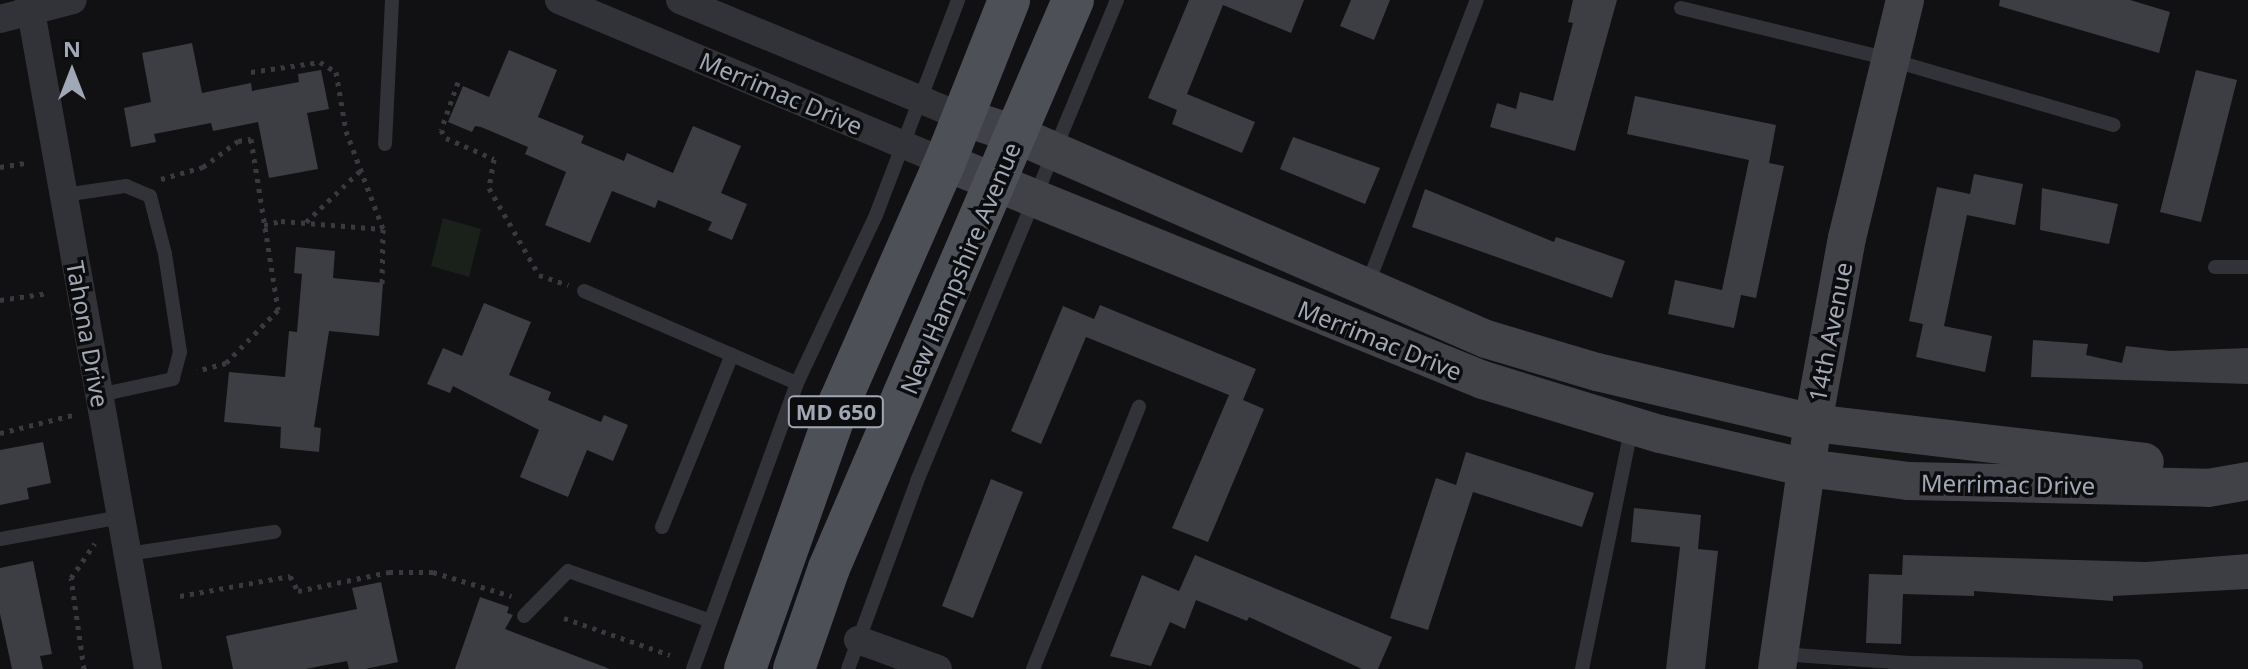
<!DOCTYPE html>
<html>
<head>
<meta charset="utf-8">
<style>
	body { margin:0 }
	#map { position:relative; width:2248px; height:669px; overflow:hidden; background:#111113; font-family:"Noto Sans",sans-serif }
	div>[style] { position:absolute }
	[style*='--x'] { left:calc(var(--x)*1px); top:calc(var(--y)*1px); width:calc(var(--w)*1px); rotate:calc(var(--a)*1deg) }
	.green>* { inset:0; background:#19211a }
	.building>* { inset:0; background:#3d3e43 }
	.path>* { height:5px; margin-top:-2.5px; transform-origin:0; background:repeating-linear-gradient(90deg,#383a3f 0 4px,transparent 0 10px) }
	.lane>* { height:14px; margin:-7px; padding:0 7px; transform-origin:7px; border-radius:7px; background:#323338 }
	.street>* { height:28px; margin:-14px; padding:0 14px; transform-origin:14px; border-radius:14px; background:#323338 }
	.secondary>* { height:38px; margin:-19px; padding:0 19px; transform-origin:19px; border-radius:19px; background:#404248 }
	.primary>* { height:42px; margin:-21px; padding:0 21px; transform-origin:21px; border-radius:21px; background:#4e5057 }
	span { translate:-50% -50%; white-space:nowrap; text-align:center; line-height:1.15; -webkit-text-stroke:7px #0c0c0e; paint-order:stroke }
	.shield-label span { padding:2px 6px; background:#0c0c0e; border:2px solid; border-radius:6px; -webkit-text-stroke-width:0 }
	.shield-label { font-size:22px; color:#a1a8b5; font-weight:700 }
	.street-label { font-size:24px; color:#a1a8b5 }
	.north { position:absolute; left:32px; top:32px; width:80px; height:80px; -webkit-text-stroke:6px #0c0c0e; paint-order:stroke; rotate:0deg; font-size:22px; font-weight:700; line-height:32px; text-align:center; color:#a1a8b5 }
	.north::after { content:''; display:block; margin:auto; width:28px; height:36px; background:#a1a8b5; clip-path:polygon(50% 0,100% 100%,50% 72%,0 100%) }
</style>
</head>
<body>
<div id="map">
	<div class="green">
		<i style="clip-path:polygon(443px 218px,481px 229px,469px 277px,431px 266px)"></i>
	</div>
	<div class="building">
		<i style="clip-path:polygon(1189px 0,1304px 0,1291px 33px,1223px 5px,1187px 94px,1255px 122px,1242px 153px,1172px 124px,1177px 110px,1148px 98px)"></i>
		<i style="clip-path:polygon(1351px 0,1390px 0,1374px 40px,1340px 26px)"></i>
		<i style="clip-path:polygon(1573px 0,1617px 0,1575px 151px,1490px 127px,1497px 103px,1516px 109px,1520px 92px,1553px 101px,1573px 23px,1568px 22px)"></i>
		<i style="clip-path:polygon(2000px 0,2130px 0,2170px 12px,2159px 53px,1999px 6px)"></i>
		<i style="clip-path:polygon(192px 43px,202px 93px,251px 83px,252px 91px,299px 82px,298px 74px,321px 70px,329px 109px,307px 113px,318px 169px,269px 178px,258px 122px,213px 131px,211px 123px,154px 134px,156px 142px,131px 147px,124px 108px,151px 102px,142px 53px)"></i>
		<i style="clip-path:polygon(509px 50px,557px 70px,538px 117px,584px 136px,581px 143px,624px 161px,627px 153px,673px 173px,693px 126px,741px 146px,721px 193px,747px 204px,732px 240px,708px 230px,712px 222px,658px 200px,655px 208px,612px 191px,590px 243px,545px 225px,566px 172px,525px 154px,528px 147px,481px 127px,475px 126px,472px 132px,448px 122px,463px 86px,489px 97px)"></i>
		<i style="clip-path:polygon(2196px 70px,2237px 80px,2201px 222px,2160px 212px)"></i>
		<i style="clip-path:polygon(1635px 96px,1776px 125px,1769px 163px,1784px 166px,1756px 298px,1741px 295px,1734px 328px,1668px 314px,1675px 280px,1722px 290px,1749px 160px,1627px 134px)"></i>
		<i style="clip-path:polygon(1293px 137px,1380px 168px,1365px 204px,1280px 169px)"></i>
		<i style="clip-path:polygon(1974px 174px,2023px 184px,2015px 225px,1967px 215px,1944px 326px,1992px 336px,1985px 372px,1916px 357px,1923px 324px,1909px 321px,1937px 187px,1970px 194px)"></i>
		<i style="clip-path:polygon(2042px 188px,2118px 204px,2109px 244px,2040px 230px)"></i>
		<i style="clip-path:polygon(1425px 189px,1554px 242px,1556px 237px,1625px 261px,1612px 298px,1412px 227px)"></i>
		<i style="clip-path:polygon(296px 247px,335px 251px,333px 278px,383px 283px,379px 336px,329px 331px,314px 427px,321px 428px,319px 452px,280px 448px,281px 427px,224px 422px,229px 372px,285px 377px,289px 331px,297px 332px,302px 274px,294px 273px)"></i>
		<i style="clip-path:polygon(484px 303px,531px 322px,509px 375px,551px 392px,548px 400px,601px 422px,604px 415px,628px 425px,613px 461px,587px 450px,568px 497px,520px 477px,539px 430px,453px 386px,450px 393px,427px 384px,443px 348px,462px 356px)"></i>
		<i style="clip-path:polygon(1100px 305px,1256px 369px,1243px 400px,1264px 409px,1208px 542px,1172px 528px,1229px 395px,1086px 337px,1041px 444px,1011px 431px,1063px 306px,1094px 319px)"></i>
		<i style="clip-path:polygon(2033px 340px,2088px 344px,2086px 355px,2122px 363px,2126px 346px,2170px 351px,2248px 348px,2248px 384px,2031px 377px)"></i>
		<i style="clip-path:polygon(43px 442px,51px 483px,27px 488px,29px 499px,0 505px,0 450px)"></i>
		<i style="clip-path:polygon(1466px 452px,1594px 493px,1582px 527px,1473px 492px,1428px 630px,1390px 618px,1436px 478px,1456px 485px)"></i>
		<i style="clip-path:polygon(991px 479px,1023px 492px,973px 618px,942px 606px)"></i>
		<i style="clip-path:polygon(1634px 508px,1701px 515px,1698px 549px,1718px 551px,1705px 669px,1666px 669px,1680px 547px,1631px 542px)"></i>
		<i style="clip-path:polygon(2248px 554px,2248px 589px,2113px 596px,2113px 601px,1974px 591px,1974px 596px,1903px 594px,1901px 644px,1866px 643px,1869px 574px,1902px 575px,1903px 555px,2146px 562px)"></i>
		<i style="clip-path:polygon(1195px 555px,1392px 637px,1378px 669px,1362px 669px,1249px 617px,1247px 621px,1196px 600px,1185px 629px,1170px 622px,1151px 666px,1110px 656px,1142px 575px,1179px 591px)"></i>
		<i style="clip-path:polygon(33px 561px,52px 654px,40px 656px,43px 669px,12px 669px,0 614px,0 568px)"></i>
		<i style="clip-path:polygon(381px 582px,398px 662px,365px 669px,349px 669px,347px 661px,305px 669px,233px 669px,226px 636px,357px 609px,352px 588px)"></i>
		<i style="clip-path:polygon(480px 597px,509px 607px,507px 613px,513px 615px,505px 629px,610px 669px,455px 669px)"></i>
	</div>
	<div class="path">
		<i style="--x:251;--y:72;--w:70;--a:-8.2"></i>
		<i style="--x:320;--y:62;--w:19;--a:32"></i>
		<i style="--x:336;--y:72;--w:60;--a:80.4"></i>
		<i style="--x:346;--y:131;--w:105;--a:69.3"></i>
		<i style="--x:383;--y:229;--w:57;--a:91"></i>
		<i style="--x:458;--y:82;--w:51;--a:109.5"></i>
		<i style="--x:441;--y:130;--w:9;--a:58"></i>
		<i style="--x:446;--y:138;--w:52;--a:23.6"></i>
		<i style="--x:494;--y:159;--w:29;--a:100"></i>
		<i style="--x:489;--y:188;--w:100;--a:60.1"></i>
		<i style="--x:539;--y:275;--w:31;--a:19"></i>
		<i style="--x:0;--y:167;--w:25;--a:-9"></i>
		<i style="--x:161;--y:179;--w:44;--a:-15.9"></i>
		<i style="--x:203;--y:167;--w:44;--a:-36.6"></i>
		<i style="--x:238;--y:141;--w:13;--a:-9"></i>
		<i style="--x:251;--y:139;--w:173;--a:81"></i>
		<i style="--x:278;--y:310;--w:74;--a:134.5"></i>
		<i style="--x:226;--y:363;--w:30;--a:165"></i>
		<i style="--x:306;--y:222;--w:76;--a:-43.4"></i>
		<i style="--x:264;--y:225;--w:17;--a:-13"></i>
		<i style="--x:281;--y:221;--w:102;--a:4.5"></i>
		<i style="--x:0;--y:300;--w:49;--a:-8.3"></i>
		<i style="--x:0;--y:433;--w:75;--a:-13.9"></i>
		<i style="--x:180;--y:596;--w:112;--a:-10.3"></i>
		<i style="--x:290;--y:576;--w:17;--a:62"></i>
		<i style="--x:298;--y:591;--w:93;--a:-11.8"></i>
		<i style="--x:389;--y:572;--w:44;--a:0"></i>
		<i style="--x:433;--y:572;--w:82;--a:17.1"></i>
		<i style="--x:564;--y:618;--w:112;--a:19.2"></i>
		<i style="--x:84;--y:669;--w:92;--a:-98.1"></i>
		<i style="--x:71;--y:578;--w:42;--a:-55.6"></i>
	</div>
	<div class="lane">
		<i style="--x:1681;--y:8;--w:213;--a:13.8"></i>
		<i style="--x:1888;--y:59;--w:235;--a:16.3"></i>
		<i style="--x:385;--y:144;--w:144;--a:-87.2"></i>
		<i style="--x:64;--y:195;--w:63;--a:-8.3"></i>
		<i style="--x:126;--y:186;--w:26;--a:23"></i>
		<i style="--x:150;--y:196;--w:60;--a:75.5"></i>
		<i style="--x:165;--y:254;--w:99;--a:81.3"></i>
		<i style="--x:180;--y:352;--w:28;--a:105"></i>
		<i style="--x:173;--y:379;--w:76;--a:167.8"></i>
		<i style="--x:2215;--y:267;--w:33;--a:0"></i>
		<i style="--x:1367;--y:286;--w:306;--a:-69"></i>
		<i style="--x:584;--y:291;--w:232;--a:23.4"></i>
		<i style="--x:662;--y:527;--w:186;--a:-67.9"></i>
		<i style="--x:0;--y:539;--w:123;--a:-10.3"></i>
		<i style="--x:128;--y:554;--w:148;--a:-8.6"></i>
		<i style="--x:524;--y:616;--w:63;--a:-45.6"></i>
		<i style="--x:568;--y:571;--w:148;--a:19.3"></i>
		<i style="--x:1780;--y:654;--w:130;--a:4"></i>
		<i style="--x:1910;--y:663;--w:226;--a:0.8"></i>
		<i style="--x:693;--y:669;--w:304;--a:-70"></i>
		<i style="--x:797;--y:383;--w:186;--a:-64.8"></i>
		<i style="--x:876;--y:215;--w:230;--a:-69.1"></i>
		<i style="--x:848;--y:669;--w:200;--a:-69.8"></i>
		<i style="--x:917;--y:481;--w:521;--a:-67.42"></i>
		<i style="--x:1033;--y:669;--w:283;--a:-68"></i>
		<i style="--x:1582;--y:669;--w:248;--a:-78.4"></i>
	</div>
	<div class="street">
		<i style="--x:29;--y:0;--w:680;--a:79.91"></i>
		<i style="--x:559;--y:0;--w:419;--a:22.8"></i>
		<i style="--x:680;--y:0;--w:306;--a:22.5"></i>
		<i style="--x:0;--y:19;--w:75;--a:-14.6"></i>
		<i style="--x:858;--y:640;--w:85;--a:19.9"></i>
	</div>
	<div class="secondary">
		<i style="--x:963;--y:117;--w:57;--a:18.4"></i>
		<i style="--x:1017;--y:135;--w:511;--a:23.51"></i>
		<i style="--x:1486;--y:339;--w:116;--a:16.6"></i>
		<i style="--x:1597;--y:372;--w:222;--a:13.3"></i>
		<i style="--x:1813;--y:423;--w:334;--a:6.7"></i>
		<i style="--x:945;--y:162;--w:580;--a:22.06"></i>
		<i style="--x:1483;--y:380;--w:185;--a:17"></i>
		<i style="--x:1660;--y:434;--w:151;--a:13"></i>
		<i style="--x:1807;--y:468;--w:103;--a:7.3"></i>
		<i style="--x:1909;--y:481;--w:299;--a:1.3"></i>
		<i style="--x:2208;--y:488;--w:41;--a:-9.9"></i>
		<i style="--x:1777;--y:669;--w:249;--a:-81.7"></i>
		<i style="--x:1813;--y:423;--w:188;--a:-79.6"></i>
		<i style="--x:1847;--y:238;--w:245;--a:-76.3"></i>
	</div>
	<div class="primary">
		<i style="--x:745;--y:669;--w:284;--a:-70.5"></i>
		<i style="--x:840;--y:401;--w:261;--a:-66.3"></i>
		<i style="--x:945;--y:162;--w:174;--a:-68.4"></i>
		<i style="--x:794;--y:669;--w:107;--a:-70.9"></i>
		<i style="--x:829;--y:568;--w:618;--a:-66.75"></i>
	</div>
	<div class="shield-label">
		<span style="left:836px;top:412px">MD 650</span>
	</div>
	<div class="street-label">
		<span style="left:781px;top:93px;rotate:23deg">Merrimac Drive</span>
		<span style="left:960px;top:268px;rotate:-67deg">New Hampshire Avenue</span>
		<span style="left:1830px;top:332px;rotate:-79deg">14th Avenue</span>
		<span style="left:88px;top:334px;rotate:80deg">Tahona Drive</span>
		<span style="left:1380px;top:340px;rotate:22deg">Merrimac Drive</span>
		<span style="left:2008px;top:484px;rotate:1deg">Merrimac Drive</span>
	</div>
	<div class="north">N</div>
</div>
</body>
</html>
